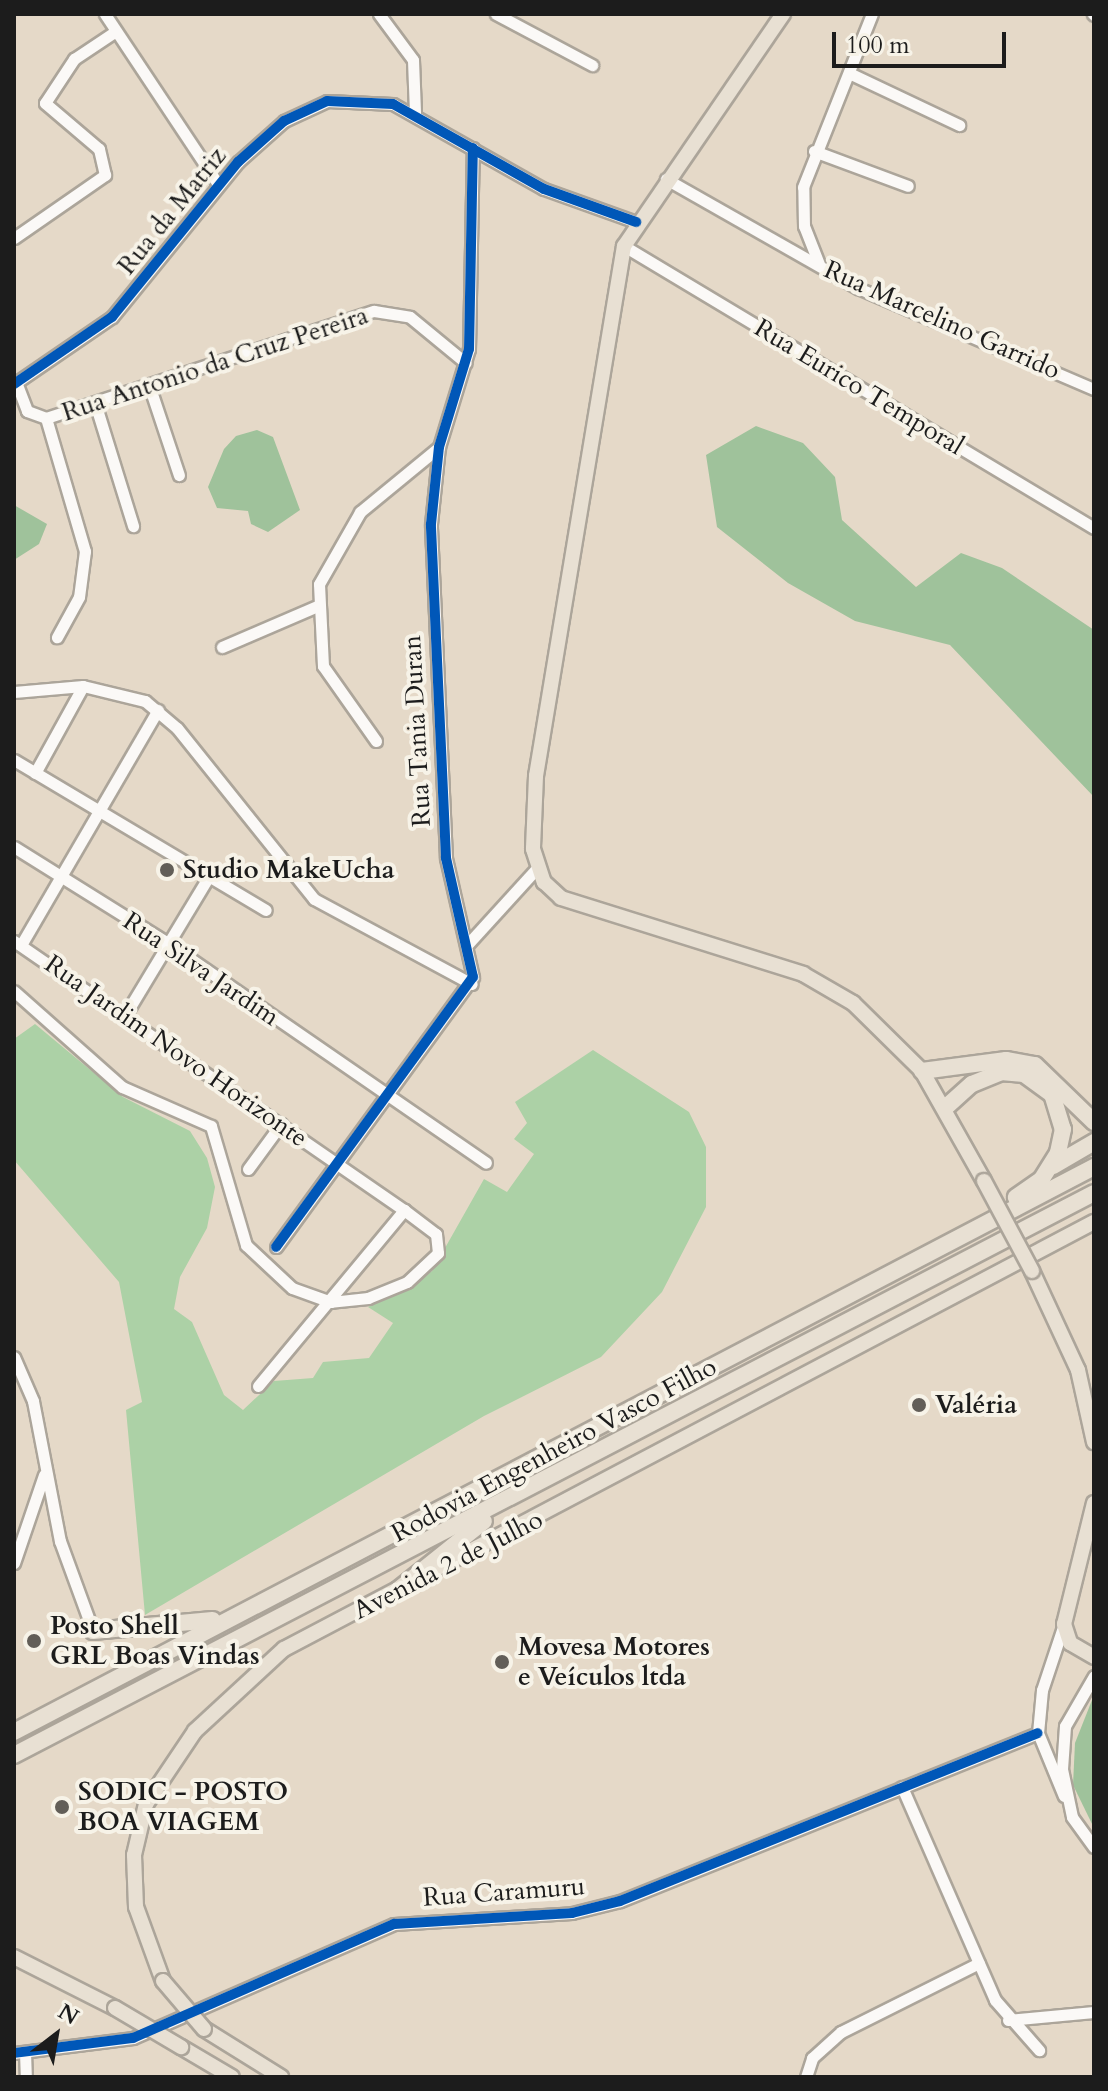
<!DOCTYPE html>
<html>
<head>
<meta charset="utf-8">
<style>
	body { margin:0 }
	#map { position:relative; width:1108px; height:2091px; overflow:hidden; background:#e5d9c8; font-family:Cardo,serif }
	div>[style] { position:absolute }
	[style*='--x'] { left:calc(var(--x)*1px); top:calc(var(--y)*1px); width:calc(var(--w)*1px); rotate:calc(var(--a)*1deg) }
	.green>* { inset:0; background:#acd1a6 }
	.forest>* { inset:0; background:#9fc29b }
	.roads { filter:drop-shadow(2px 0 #aca59a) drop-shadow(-2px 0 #aca59a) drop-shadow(0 2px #aca59a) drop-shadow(0 -2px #aca59a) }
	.minor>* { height:11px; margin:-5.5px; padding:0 5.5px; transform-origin:5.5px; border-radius:5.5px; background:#fbf9f7 }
	.major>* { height:14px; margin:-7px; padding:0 7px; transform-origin:7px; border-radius:7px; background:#e8e0d3 }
	.highway>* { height:16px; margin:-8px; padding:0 8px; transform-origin:8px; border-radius:8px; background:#e8e0d3 }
	.bridges { filter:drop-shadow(2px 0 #aca59a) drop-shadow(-2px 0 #aca59a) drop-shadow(0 2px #aca59a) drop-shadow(0 -2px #aca59a) }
	.major-bridge>* { height:14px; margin:-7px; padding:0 7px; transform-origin:7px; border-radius:7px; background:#e8e0d3 }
	.cycleway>* { height:10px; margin:-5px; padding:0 5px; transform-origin:5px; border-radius:5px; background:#0057b8 }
	.dots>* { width:22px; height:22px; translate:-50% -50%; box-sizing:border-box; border:4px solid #f7f3e8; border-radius:50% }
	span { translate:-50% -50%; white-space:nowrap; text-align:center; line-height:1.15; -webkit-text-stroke:8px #f7f3e8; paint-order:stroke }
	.street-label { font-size:26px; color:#1c1c1c }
	.poi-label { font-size:26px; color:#1c1c1c; font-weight:700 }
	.left { translate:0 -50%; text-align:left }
	.frame { position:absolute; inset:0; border:16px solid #1c1c1c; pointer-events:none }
	.north { position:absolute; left:16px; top:1995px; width:80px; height:80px; -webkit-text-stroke:6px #f7f3e8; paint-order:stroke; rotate:31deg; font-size:22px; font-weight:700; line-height:32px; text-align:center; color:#1c1c1c }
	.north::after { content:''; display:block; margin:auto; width:28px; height:36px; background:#1c1c1c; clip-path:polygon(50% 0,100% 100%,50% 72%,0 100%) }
	.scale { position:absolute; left:832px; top:32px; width:174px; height:36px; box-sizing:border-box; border:4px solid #1c1c1c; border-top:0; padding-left:10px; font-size:24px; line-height:28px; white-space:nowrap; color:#1c1c1c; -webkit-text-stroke:6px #f7f3e8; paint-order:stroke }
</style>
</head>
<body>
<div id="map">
	<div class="green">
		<i style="clip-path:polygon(35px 1024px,123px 1097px,190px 1131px,207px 1158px,215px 1187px,207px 1228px,180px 1277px,174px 1309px,192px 1322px,224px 1395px,243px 1410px,274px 1381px,313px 1378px,323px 1362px,369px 1358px,393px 1323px,368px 1307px,432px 1271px,484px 1179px,507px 1192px,534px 1154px,514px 1139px,527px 1123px,515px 1102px,593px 1050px,689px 1112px,706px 1147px,706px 1207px,662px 1292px,601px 1357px,484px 1416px,145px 1615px,126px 1410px,142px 1402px,119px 1282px,14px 1160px,14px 1039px)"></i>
	</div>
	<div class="forest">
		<i style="clip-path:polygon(756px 426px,803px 443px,835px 477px,842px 520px,916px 587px,961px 553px,1002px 568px,1094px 630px,1094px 797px,950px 645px,855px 621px,788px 583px,717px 527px,706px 455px)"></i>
		<i style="clip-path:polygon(257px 430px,273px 437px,300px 510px,268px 532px,251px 524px,248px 511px,217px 508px,208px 487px,224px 449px,236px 436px)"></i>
		<i style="clip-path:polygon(14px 505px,47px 524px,39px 544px,14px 560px)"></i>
		<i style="clip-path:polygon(1094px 1695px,1094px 1828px,1073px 1785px,1075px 1743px)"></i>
	</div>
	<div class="roads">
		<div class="minor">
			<i style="--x:105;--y:14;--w:204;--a:56.4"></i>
			<i style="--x:379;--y:14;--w:57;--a:53.5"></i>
			<i style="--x:413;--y:60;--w:53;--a:87.8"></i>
			<i style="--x:496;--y:14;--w:109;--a:28"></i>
			<i style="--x:1093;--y:14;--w:1;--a:45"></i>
			<i style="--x:849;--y:73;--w:122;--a:25.3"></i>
			<i style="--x:814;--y:151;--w:100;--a:20.4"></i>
			<i style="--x:666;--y:179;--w:221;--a:29.6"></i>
			<i style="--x:858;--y:288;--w:257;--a:23.2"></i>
			<i style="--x:14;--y:238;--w:111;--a:-34.7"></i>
			<i style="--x:105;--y:175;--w:27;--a:-103"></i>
			<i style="--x:99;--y:149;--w:71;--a:-139.6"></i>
			<i style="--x:45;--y:103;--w:53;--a:-56.6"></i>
			<i style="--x:74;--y:59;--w:50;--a:-33.7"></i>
			<i style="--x:624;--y:246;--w:548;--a:30.96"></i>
			<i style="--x:819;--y:264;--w:41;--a:-111.5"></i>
			<i style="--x:804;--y:226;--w:39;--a:-91"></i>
			<i style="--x:803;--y:187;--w:186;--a:-68.3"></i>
			<i style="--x:16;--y:382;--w:31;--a:69"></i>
			<i style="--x:27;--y:411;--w:20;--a:20"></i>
			<i style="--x:46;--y:418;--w:345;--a:-18.1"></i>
			<i style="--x:374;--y:311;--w:36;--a:9"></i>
			<i style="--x:410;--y:317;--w:72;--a:39.4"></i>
			<i style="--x:14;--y:384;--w:119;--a:-34.4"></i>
			<i style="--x:112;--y:317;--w:200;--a:-50.9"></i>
			<i style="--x:238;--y:162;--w:62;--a:-41.7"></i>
			<i style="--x:284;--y:121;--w:47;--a:-24.9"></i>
			<i style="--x:327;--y:101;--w:66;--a:2.6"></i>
			<i style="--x:393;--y:104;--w:173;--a:29.4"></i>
			<i style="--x:544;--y:189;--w:98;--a:19.7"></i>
			<i style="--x:149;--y:385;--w:95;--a:71.6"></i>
			<i style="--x:95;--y:403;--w:129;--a:72.8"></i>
			<i style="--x:46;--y:418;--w:139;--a:73.7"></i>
			<i style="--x:85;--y:551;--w:46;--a:97.4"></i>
			<i style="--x:79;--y:597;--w:46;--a:118.8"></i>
			<i style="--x:222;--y:647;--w:103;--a:-23.3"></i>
			<i style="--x:14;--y:692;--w:69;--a:-5"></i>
			<i style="--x:83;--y:686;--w:64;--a:13.6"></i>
			<i style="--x:145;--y:701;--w:42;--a:40.2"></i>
			<i style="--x:177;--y:728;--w:219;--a:51.3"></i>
			<i style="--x:314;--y:899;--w:179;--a:28.3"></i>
			<i style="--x:376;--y:741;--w:92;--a:-125.2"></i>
			<i style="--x:323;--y:666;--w:82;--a:-92.8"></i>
			<i style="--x:319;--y:584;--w:83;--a:-60.3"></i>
			<i style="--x:360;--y:512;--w:102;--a:-39.4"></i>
			<i style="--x:14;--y:760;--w:293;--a:30.8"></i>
			<i style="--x:35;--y:773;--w:99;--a:-61.1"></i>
			<i style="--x:14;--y:847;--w:183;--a:32"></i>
			<i style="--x:169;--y:944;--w:385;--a:34.6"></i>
			<i style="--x:14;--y:941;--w:474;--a:34.6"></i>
			<i style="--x:404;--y:1210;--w:40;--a:37"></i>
			<i style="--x:436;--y:1234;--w:19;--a:84"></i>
			<i style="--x:438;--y:1253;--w:42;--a:136.9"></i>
			<i style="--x:407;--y:1282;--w:42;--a:157.7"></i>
			<i style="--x:368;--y:1298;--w:37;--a:174"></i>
			<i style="--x:331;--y:1302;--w:41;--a:-160.3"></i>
			<i style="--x:292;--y:1288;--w:63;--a:-136.9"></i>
			<i style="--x:246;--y:1245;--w:124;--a:-106.4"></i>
			<i style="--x:211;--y:1126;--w:97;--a:-156.3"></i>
			<i style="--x:122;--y:1087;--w:144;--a:-138.4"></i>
			<i style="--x:21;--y:945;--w:272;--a:-59.8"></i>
			<i style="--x:467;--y:945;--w:104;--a:-47.7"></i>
			<i style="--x:127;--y:1012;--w:159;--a:-58.9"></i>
			<i style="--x:248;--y:1169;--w:56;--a:-53.7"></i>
			<i style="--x:276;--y:1247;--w:334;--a:-53.9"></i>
			<i style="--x:473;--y:977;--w:122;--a:-102.8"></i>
			<i style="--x:446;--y:858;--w:334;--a:-92.6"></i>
			<i style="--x:431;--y:524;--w:77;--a:-84.1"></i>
			<i style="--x:439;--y:447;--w:102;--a:-73"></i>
			<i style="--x:469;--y:349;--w:201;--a:-88.9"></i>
			<i style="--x:14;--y:1357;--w:48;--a:66.6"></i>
			<i style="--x:33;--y:1401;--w:143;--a:79.1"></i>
			<i style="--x:60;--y:1541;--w:96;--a:69.9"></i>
			<i style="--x:258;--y:1386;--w:229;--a:-50.3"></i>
			<i style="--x:14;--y:1563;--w:93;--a:-71.2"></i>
			<i style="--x:1064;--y:1624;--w:70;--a:108.4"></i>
			<i style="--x:1042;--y:1690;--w:43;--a:95.3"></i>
			<i style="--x:1038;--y:1733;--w:68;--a:67.6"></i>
			<i style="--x:1094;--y:1676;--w:58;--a:120.1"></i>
			<i style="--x:1065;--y:1726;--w:43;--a:94"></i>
			<i style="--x:1062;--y:1769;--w:49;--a:78.2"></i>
			<i style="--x:1072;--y:1817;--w:37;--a:54"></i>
			<i style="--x:902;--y:1787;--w:232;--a:66.4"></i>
			<i style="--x:995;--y:2000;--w:67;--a:48.7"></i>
			<i style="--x:1008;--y:2020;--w:86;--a:-5.3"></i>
			<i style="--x:25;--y:2052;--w:25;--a:88"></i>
			<i style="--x:14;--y:2053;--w:120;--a:-7.2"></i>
			<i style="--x:133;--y:2038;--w:285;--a:-23.6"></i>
			<i style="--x:394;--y:1924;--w:178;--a:-3.5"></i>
			<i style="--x:572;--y:1913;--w:49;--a:-14"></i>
			<i style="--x:620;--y:1901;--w:450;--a:-21.9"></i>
			<i style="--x:806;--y:2077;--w:20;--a:-72"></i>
			<i style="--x:812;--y:2058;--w:39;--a:-42"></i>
			<i style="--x:841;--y:2032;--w:154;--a:-26.6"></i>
		</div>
		<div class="major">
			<i style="--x:783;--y:14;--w:281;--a:124.4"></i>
			<i style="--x:624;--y:246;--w:537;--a:99.43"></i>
			<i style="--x:536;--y:776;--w:73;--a:92.4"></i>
			<i style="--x:533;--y:849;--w:35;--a:72"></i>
			<i style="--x:544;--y:882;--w:23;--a:43"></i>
			<i style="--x:561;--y:898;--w:254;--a:17.4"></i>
			<i style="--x:803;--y:974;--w:58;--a:30.1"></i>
			<i style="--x:853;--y:1003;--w:97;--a:44.6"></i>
			<i style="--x:922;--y:1071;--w:126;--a:60.6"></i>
			<i style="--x:1032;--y:1271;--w:109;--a:65.1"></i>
			<i style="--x:1078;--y:1370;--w:74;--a:77.5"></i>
			<i style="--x:1094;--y:1503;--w:125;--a:103.9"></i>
			<i style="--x:1064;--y:1624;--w:20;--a:72"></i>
			<i style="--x:1070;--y:1643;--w:28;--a:30"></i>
			<i style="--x:14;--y:1957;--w:113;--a:26.8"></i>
			<i style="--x:163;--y:1981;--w:79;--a:-110"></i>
			<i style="--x:136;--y:1907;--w:52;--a:-92.2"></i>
			<i style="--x:134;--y:1855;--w:52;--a:-76.8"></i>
			<i style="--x:146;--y:1804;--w:88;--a:-56.1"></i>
			<i style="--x:195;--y:1731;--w:121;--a:-42.7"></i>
			<i style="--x:284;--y:1649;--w:916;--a:-27.8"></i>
			<i style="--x:204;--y:2029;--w:91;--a:31.9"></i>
			<i style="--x:181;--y:2047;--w:59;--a:30.5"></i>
		</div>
		<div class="highway">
			<i style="--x:922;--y:1071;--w:85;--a:-7.5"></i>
			<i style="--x:1006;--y:1060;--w:29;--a:10"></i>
			<i style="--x:1035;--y:1065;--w:82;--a:44"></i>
			<i style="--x:945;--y:1108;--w:36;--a:-42"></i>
			<i style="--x:972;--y:1084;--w:31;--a:-22"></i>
			<i style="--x:1001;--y:1072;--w:23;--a:5"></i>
			<i style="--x:1024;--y:1074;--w:34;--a:36"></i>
			<i style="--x:1052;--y:1094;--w:37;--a:73"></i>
			<i style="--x:1063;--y:1129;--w:25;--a:102"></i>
			<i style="--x:1058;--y:1153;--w:31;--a:122"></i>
			<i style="--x:1042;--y:1179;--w:32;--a:145"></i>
			<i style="--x:1053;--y:1166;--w:48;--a:-30.3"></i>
			<i style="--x:398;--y:1590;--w:110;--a:-38.7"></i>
			<i style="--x:93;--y:1631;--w:120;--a:-5.3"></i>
			<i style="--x:14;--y:1732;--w:1219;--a:-27.62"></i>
			<i style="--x:14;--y:1755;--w:1217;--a:-27.49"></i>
		</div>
	</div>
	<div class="bridges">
		<div class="major-bridge">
			<i style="--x:984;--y:1181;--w:102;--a:61.9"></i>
			<i style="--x:163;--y:1981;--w:63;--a:49.5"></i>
			<i style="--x:115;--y:2008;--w:77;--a:30.6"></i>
		</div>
	</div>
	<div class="cycleway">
		<i style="--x:14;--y:384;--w:119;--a:-34.4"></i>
		<i style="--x:112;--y:317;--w:200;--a:-50.9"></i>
		<i style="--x:238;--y:162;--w:62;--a:-41.7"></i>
		<i style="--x:284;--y:121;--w:47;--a:-24.9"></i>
		<i style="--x:327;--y:101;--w:66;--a:2.6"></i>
		<i style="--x:393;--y:104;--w:173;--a:29.4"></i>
		<i style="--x:544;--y:189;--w:98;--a:19.7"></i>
		<i style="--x:276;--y:1247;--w:334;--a:-53.9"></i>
		<i style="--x:473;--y:977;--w:122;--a:-102.8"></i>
		<i style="--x:446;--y:858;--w:334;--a:-92.6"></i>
		<i style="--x:431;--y:524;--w:77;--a:-84.1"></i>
		<i style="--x:439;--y:447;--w:102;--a:-73"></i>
		<i style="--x:469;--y:349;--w:201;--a:-88.9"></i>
		<i style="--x:14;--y:2053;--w:120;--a:-7.2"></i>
		<i style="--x:133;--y:2038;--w:285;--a:-23.6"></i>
		<i style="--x:394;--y:1924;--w:178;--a:-3.5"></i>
		<i style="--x:572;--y:1913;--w:49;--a:-14"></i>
		<i style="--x:620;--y:1901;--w:450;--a:-21.9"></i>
	</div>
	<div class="dots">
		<i style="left:167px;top:870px;background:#625e58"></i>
		<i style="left:919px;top:1405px;background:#625e58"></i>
		<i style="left:34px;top:1641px;background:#625e58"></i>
		<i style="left:502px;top:1662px;background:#625e58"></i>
		<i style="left:62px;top:1807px;background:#625e58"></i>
	</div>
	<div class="street-label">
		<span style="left:172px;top:211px;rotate:-51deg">Rua da Matriz</span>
		<span style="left:942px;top:320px;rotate:24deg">Rua Marcelino Garrido</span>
		<span style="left:215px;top:364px;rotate:-18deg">Rua Antonio da Cruz Pereira</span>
		<span style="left:859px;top:387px;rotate:31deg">Rua Eurico Temporal</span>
		<span style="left:417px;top:731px;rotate:-93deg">Rua Tania Duran</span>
		<span style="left:201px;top:969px;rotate:34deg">Rua Silva Jardim</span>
		<span style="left:176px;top:1051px;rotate:35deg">Rua Jardim Novo Horizonte</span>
		<span style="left:554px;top:1450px;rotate:-28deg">Rodovia Engenheiro Vasco Filho</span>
		<span style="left:448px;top:1565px;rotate:-27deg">Avenida 2 de Julho</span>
		<span style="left:504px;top:1892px;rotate:-4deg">Rua Caramuru</span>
	</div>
	<div class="poi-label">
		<span class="left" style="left:183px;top:870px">Studio MakeUcha</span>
		<span class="left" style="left:935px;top:1405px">Valéria</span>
		<span class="left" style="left:50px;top:1641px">Posto Shell<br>GRL Boas Vindas</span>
		<span class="left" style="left:518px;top:1662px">Movesa Motores<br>e Veículos ltda</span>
		<span class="left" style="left:78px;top:1807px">SODIC - POSTO<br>BOA VIAGEM</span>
	</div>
	<div class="frame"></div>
	<div class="north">N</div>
	<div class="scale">100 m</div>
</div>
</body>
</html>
